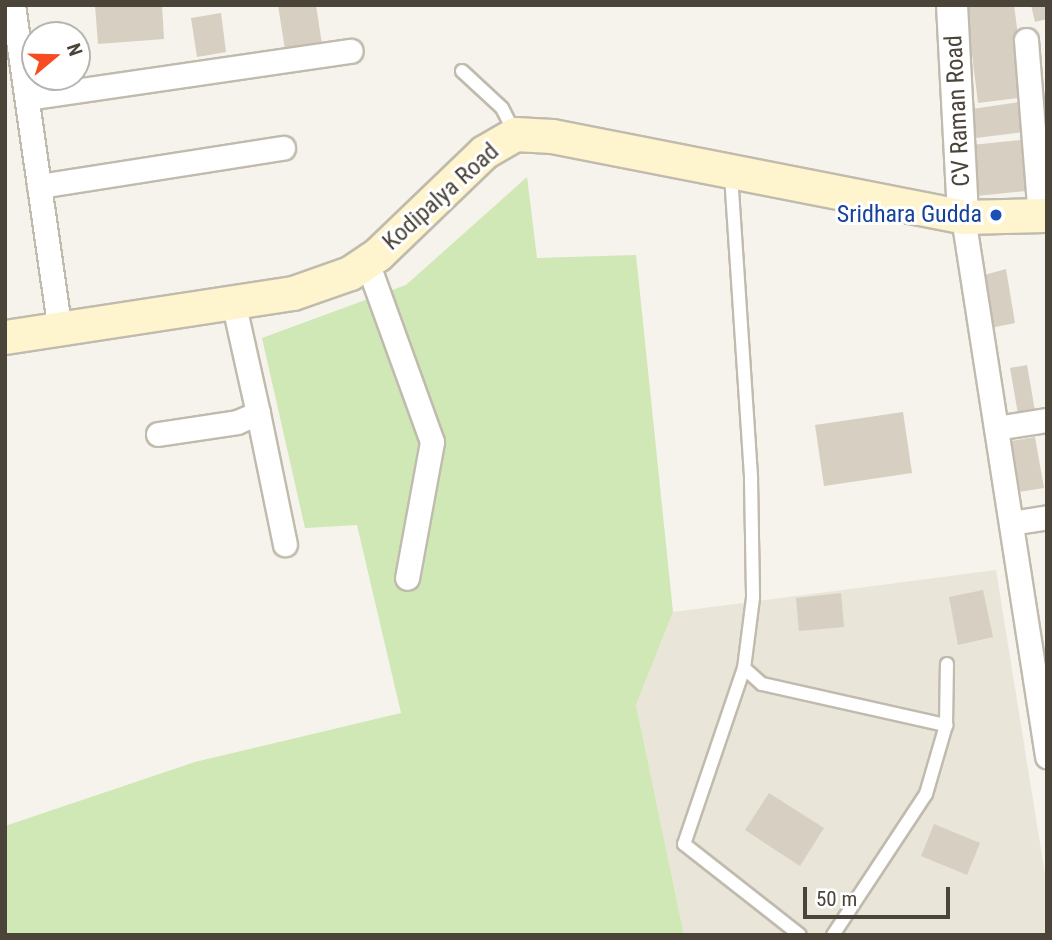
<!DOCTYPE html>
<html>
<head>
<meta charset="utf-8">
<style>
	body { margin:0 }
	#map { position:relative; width:1052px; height:940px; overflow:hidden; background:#f5f3eb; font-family:"Roboto Condensed",sans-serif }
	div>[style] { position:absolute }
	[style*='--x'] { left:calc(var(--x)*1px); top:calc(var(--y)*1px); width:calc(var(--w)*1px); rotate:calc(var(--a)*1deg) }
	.residential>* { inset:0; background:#e9e5d9 }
	.green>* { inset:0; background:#cfe8b5 }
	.building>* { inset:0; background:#d7cfc1 }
	.roads { filter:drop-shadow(2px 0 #c1bbae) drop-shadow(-2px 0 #c1bbae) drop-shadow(0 2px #c1bbae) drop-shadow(0 -2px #c1bbae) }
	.service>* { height:12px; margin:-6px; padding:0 6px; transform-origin:6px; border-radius:6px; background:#fff }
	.minor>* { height:23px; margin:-11.5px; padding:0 11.5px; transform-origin:11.5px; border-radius:11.5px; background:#fff }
	.tertiary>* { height:30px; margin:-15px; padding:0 15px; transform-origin:15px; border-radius:15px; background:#fff }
	.secondary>* { height:33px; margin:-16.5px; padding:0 16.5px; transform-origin:16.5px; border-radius:16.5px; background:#fef4cd }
	.dots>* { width:19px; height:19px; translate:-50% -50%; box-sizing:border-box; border:4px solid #fff; border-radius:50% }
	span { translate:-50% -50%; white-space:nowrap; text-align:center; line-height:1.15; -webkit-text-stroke:6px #fff; paint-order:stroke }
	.street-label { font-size:24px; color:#4a4439 }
	.transit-label { font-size:24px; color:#164399 }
	.right { translate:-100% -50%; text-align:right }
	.frame { position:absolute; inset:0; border:7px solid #4a4439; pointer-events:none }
	.north { position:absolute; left:21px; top:21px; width:70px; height:70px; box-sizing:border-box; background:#fff; border:2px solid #b7b4b0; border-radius:50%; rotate:71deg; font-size:19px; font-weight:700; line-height:28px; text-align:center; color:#4a4439 }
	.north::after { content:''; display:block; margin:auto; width:24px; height:32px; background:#f74b21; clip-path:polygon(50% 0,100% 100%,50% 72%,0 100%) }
	.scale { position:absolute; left:803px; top:887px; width:147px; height:32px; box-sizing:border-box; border:4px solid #4a4439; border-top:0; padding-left:9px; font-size:21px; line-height:24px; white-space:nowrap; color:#4a4439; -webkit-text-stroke:5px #fff; paint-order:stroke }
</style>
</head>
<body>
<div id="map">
	<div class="residential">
		<i style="clip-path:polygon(996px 570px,1047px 887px,1047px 935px,684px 935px,636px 705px,673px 612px)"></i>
	</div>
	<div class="green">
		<i style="clip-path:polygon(527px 177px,537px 258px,636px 255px,673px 612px,636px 705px,684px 935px,5px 935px,5px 826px,195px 762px,401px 713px,357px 525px,305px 528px,262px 338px,406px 285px)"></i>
	</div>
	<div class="building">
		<i style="clip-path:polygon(95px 5px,162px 5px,164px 39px,98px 44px)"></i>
		<i style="clip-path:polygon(278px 5px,316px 5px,323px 51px,286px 56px)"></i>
		<i style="clip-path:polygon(966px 5px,1014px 5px,1026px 97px,978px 103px)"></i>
		<i style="clip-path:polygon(1031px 5px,1047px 5px,1047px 19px,1035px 22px)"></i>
		<i style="clip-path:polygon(221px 13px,226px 52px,197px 57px,191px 18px)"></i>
		<i style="clip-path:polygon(1027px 101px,1031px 131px,976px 138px,972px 109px)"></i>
		<i style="clip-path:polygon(1031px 139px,1036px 190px,976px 196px,971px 145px)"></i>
		<i style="clip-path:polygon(1006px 269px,1015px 323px,985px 329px,977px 277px)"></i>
		<i style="clip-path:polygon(1027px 365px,1035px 411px,1018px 414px,1010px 368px)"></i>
		<i style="clip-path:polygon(903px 412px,912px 473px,824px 486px,815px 425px)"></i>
		<i style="clip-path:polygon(1035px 437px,1044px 488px,1019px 492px,1011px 441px)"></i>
		<i style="clip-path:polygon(983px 590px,993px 637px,958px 645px,949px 597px)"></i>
		<i style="clip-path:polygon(841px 593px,844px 627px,799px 631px,796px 598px)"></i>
		<i style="clip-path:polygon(769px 793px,824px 828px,800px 866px,745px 830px)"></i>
		<i style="clip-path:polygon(934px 824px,980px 843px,967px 875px,921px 856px)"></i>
	</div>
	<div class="roads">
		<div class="service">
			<i style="--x:462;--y:71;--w:54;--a:42.8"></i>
			<i style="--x:502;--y:108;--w:29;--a:63"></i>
			<i style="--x:731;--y:175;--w:305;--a:86.2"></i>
			<i style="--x:751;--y:479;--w:119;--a:89"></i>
			<i style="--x:753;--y:598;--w:71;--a:97.3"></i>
			<i style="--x:744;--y:668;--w:24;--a:42"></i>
			<i style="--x:762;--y:684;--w:189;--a:12.6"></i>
			<i style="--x:744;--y:668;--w:186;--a:108.8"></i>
			<i style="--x:684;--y:844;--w:147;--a:38.1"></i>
			<i style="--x:833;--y:935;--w:169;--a:-56.6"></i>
			<i style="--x:926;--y:794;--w:72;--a:-73.8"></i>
			<i style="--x:946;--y:725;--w:61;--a:-89.1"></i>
		</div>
		<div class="minor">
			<i style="--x:13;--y:5;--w:324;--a:81.8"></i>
			<i style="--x:1026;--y:40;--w:177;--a:85.5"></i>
			<i style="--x:27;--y:98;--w:327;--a:-8.3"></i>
			<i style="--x:39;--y:186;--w:247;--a:-8.9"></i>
			<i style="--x:963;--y:217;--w:546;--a:81.14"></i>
			<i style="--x:367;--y:262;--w:191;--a:70.1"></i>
			<i style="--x:432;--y:442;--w:138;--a:100.4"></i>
			<i style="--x:258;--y:413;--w:134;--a:78.4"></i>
			<i style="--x:996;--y:428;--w:52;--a:-8.9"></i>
			<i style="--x:158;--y:434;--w:80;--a:-8.6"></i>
			<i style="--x:237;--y:422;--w:23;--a:-23"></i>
			<i style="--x:258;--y:413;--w:115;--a:-102.6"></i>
			<i style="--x:1011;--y:523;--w:36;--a:-9"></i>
		</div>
		<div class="tertiary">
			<i style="--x:952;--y:5;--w:212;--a:87"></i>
		</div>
		<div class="secondary">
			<i style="--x:5;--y:337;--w:291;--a:-8.7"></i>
			<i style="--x:293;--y:293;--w:60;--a:-19.3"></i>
			<i style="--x:350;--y:273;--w:34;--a:-34"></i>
			<i style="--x:378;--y:254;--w:147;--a:-43.9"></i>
			<i style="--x:484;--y:152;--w:36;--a:-30"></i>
			<i style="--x:515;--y:134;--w:37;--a:3"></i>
			<i style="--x:552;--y:136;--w:419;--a:11.1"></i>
			<i style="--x:963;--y:217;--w:84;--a:-1.4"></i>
		</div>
	</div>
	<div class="dots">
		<i style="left:996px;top:215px;background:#1a4fb4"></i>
	</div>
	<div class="street-label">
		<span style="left:958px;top:111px;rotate:-93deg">CV Raman Road</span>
		<span style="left:441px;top:197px;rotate:-42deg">Kodipalya Road</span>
	</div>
	<div class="transit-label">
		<span class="right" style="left:982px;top:215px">Sridhara Gudda</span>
	</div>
	<div class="frame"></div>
	<div class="north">N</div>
	<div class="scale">50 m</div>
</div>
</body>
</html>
